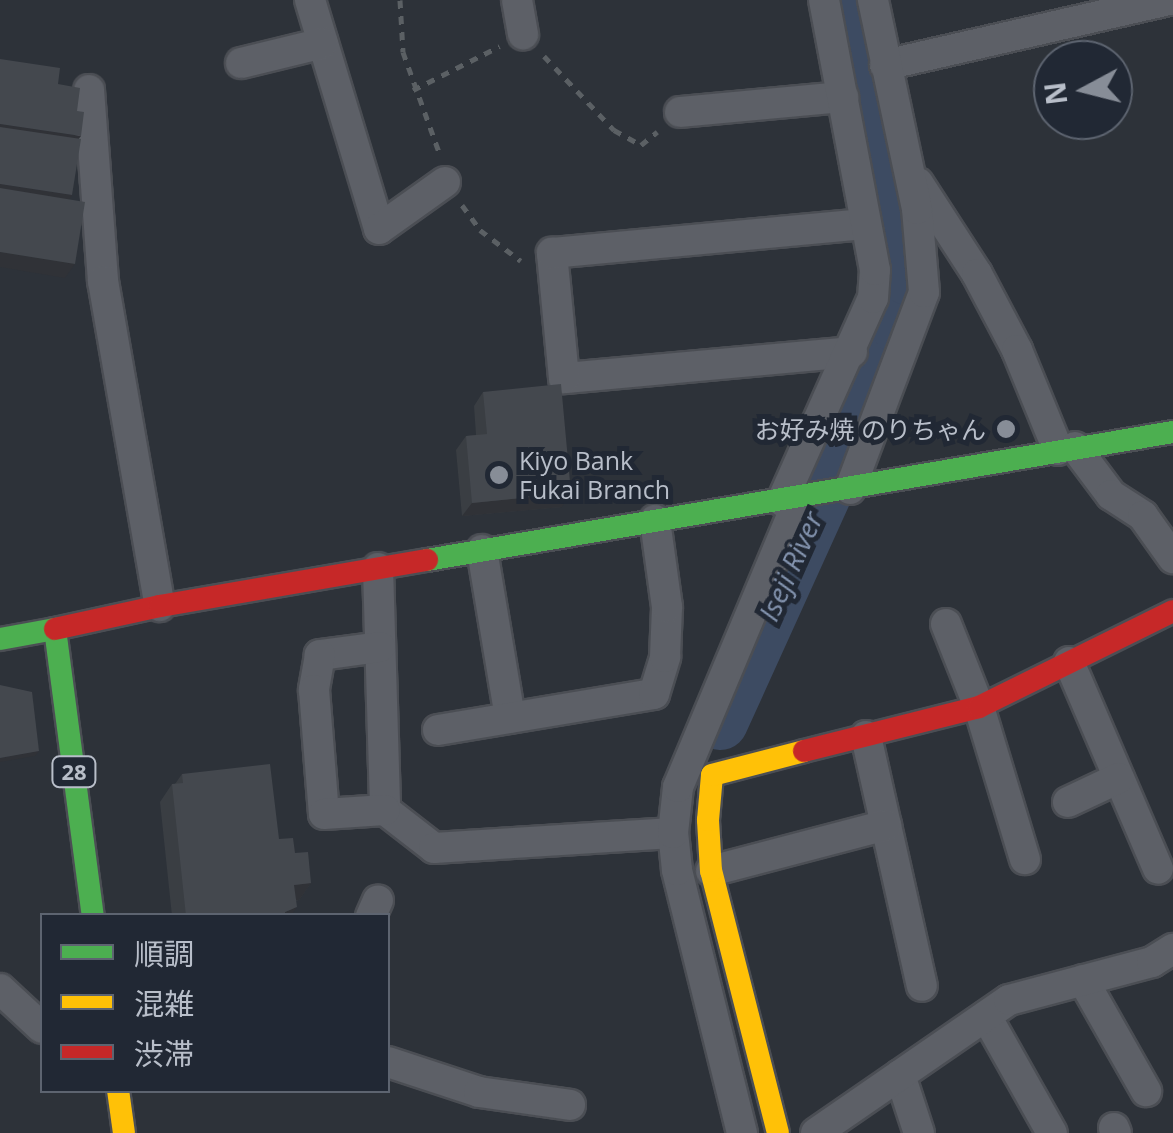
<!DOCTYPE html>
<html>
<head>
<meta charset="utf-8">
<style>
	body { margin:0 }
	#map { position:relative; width:1173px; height:1133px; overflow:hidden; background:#2d3239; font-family:"Open Sans","Noto Sans JP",sans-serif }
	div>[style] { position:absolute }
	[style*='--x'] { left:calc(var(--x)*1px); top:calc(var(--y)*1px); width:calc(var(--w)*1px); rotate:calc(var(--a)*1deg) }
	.river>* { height:55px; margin:-27.5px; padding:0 27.5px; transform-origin:27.5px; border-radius:27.5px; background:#3d4b62 }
	.path>* { height:5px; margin-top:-2.5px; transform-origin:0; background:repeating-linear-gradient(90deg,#5b6064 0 8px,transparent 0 16px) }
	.roads { filter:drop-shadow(2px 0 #4b4e54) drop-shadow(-2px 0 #4b4e54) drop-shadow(0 2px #4b4e54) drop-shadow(0 -2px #4b4e54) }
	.street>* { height:30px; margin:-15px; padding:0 15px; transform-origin:15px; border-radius:15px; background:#5d6067 }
	.fast>* { height:22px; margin:-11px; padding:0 11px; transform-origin:11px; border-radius:11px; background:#4caf50 }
	.slow>* { height:22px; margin:-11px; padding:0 11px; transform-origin:11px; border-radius:11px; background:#ffc107 }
	.jam>* { height:22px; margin:-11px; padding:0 11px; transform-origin:11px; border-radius:11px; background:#c62828 }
	.wall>* { inset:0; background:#3a3e43 }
	.shaded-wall>* { inset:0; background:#303237 }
	.building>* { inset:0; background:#44484e }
	.dots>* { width:28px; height:28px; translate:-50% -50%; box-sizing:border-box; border:5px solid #212834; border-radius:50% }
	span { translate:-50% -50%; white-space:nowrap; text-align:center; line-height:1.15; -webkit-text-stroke:10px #212834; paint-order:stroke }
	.shield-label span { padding:2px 8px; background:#212834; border:2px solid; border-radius:8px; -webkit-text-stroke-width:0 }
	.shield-label { font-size:22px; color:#b8bec9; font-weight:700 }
	.poi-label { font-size:25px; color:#b8bec9 }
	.right { translate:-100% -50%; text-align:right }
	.left { translate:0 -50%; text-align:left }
	.water-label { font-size:28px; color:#8393ae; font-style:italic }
	.legend { position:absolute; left:40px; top:913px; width:350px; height:180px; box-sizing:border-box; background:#212834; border:2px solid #5d6470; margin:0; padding:12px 18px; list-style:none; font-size:30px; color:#b8bec9 }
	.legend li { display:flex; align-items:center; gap:20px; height:50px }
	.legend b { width:50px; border:2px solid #5d6470 }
	.north { position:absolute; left:1033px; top:40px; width:100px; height:100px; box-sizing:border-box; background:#212834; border:2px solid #5d6470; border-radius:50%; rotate:263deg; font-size:28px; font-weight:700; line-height:40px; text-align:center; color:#b8bec9 }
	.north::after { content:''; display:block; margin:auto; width:35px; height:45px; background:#878d97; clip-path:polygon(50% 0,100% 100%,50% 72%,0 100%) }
</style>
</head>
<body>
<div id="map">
	<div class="river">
		<i style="--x:720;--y:722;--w:434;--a:-65.6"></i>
		<i style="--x:899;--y:327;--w:51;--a:-80.9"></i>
		<i style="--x:907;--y:277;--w:282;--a:-101"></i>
	</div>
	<div class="path">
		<i style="--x:400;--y:0;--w:52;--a:86.7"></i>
		<i style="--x:403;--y:52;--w:109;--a:70.2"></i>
		<i style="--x:544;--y:56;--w:102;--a:46.6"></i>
		<i style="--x:614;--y:130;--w:31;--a:29"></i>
		<i style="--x:641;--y:145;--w:21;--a:-39"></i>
		<i style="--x:413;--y:90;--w:97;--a:-26.8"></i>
		<i style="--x:462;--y:205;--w:31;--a:54"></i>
		<i style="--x:480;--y:230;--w:51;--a:37.1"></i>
	</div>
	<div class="roads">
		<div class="street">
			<i style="--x:310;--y:0;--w:239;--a:73.2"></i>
			<i style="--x:379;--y:229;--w:81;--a:-35.5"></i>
			<i style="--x:517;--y:0;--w:35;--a:80"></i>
			<i style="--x:241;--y:63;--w:84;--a:-13.7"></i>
			<i style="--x:885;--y:65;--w:291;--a:-12.9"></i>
			<i style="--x:89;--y:90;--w:192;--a:85.8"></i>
			<i style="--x:103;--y:281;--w:330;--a:80.1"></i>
			<i style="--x:680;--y:112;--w:164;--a:-5.3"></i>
			<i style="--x:918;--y:183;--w:108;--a:57"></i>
			<i style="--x:977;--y:274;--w:86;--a:62.2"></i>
			<i style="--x:1017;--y:350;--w:108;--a:67.7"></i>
			<i style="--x:852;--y:352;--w:289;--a:174.8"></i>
			<i style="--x:564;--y:378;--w:126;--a:-95.5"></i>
			<i style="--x:552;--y:253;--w:315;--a:-5.3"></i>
			<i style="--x:1075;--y:447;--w:60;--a:53.1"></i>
			<i style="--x:1111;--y:495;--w:38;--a:33"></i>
			<i style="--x:1143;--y:516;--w:52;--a:54.5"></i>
			<i style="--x:850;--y:489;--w:210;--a:-69.4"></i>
			<i style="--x:924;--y:292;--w:83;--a:-94.8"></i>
			<i style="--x:917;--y:209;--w:214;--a:-101.9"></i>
			<i style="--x:782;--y:501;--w:222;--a:-65.9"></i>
			<i style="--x:873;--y:298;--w:28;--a:-86"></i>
			<i style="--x:875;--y:270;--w:275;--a:-100.7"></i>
			<i style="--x:482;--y:550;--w:170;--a:80.5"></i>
			<i style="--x:378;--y:568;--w:242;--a:88.3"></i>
			<i style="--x:385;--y:810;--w:62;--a:37.8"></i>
			<i style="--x:434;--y:848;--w:239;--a:-3.6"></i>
			<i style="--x:946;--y:624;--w:89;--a:68.3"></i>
			<i style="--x:979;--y:707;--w:159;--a:73.2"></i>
			<i style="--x:380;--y:647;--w:61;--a:172.4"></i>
			<i style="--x:320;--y:655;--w:36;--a:100"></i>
			<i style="--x:314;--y:690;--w:124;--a:85.4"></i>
			<i style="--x:324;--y:814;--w:61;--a:-3.8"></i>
			<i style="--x:1069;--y:662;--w:225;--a:66.7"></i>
			<i style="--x:438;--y:730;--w:219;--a:-9.5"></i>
			<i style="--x:654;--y:694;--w:39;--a:-73"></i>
			<i style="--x:665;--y:657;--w:50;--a:-87.7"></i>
			<i style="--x:667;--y:607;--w:88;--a:-97.9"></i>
			<i style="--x:866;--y:736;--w:256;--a:77.4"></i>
			<i style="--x:1068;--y:802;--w:56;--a:-25.2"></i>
			<i style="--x:711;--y:871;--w:181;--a:-14.7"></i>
			<i style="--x:371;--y:916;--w:17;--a:-66"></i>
			<i style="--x:1083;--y:980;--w:128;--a:60.4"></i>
			<i style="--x:0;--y:989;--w:57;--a:42.9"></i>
			<i style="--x:986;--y:1016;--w:134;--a:60.6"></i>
			<i style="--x:388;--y:1062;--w:96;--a:18.2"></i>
			<i style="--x:479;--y:1092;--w:92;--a:8.1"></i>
			<i style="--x:900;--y:1075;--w:61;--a:71.9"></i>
			<i style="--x:1114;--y:1128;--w:5;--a:68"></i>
			<i style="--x:742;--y:1133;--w:271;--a:-103.9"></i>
			<i style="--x:677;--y:870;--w:37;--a:-96"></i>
			<i style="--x:673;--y:833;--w:46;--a:-83.8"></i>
			<i style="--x:678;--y:787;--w:312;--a:-67.2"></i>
			<i style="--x:816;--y:1133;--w:234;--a:-34.6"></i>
			<i style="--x:1009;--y:1000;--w:148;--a:-14.9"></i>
			<i style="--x:1152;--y:962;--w:25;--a:-32"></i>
		</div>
		<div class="fast">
			<i style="--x:427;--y:560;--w:757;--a:-9.74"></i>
			<i style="--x:0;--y:639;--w:56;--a:-10.3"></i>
			<i style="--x:55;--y:629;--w:290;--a:82.5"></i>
		</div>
		<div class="slow">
			<i style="--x:118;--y:1090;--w:43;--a:82.1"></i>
			<i style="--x:778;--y:1133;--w:270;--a:-104.3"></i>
			<i style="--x:711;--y:871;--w:51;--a:-93.4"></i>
			<i style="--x:708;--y:820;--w:45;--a:-84.9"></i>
			<i style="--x:712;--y:775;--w:95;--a:-14.6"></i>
		</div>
		<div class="jam">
			<i style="--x:55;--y:629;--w:107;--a:-12.4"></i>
			<i style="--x:160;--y:606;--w:271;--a:-9.8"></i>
			<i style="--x:804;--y:751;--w:180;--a:-14.1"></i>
			<i style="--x:979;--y:707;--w:216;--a:-26.3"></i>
		</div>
	</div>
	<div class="wall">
		<i style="clip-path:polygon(483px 392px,562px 507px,462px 516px,456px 450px,466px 436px,476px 435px,474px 406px)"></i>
		<i style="clip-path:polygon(182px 774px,279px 839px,295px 853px,311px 883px,299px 900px,296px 901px,291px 916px,172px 916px,160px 802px,172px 784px,175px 784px)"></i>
	</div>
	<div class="shaded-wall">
		<i style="clip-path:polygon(0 124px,81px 136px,71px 149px,0 139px)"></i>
		<i style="clip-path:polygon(0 184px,72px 195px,63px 209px,0 199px)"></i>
		<i style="clip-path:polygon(0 252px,75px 264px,65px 278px,0 267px)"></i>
		<i style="clip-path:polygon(571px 493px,562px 507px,462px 516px,472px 503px)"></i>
		<i style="clip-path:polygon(39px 751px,35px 756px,0 762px,0 758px)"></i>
		<i style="clip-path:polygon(311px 883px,299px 900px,282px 902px,294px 885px)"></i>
		<i style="clip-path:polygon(297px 907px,291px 916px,282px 916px,285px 912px)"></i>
	</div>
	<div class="building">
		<i style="clip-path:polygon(0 59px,60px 68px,58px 84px,80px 88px,77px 111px,84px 112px,81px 136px,0 124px)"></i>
		<i style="clip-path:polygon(0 127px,81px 139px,72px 195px,0 184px)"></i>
		<i style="clip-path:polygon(0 188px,85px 202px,75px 264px,0 252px)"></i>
		<i style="clip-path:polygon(561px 384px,571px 493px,472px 503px,466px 436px,487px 434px,483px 392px)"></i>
		<i style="clip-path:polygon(0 685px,32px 692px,39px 751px,0 758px)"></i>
		<i style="clip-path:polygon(270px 764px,279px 839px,293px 838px,295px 853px,308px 852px,311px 883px,294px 885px,297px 907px,285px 912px,285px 916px,186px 916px,172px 784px,183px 783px,182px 774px)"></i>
	</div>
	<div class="dots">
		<i style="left:1006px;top:429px;background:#878d97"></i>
		<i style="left:499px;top:475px;background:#878d97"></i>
	</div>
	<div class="shield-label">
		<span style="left:74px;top:772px">28</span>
	</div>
	<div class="poi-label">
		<span class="right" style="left:986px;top:429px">お好み焼 のりちゃん</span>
		<span class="left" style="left:519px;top:475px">Kiyo Bank<br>Fukai Branch</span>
	</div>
	<div class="water-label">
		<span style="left:790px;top:566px;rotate:-66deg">Iseji River</span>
	</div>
	<ul class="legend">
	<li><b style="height:12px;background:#4caf50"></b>順調</li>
	<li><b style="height:12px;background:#ffc107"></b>混雑</li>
	<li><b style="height:12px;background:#c62828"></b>渋滞</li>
	</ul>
	<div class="north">N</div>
</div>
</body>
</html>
